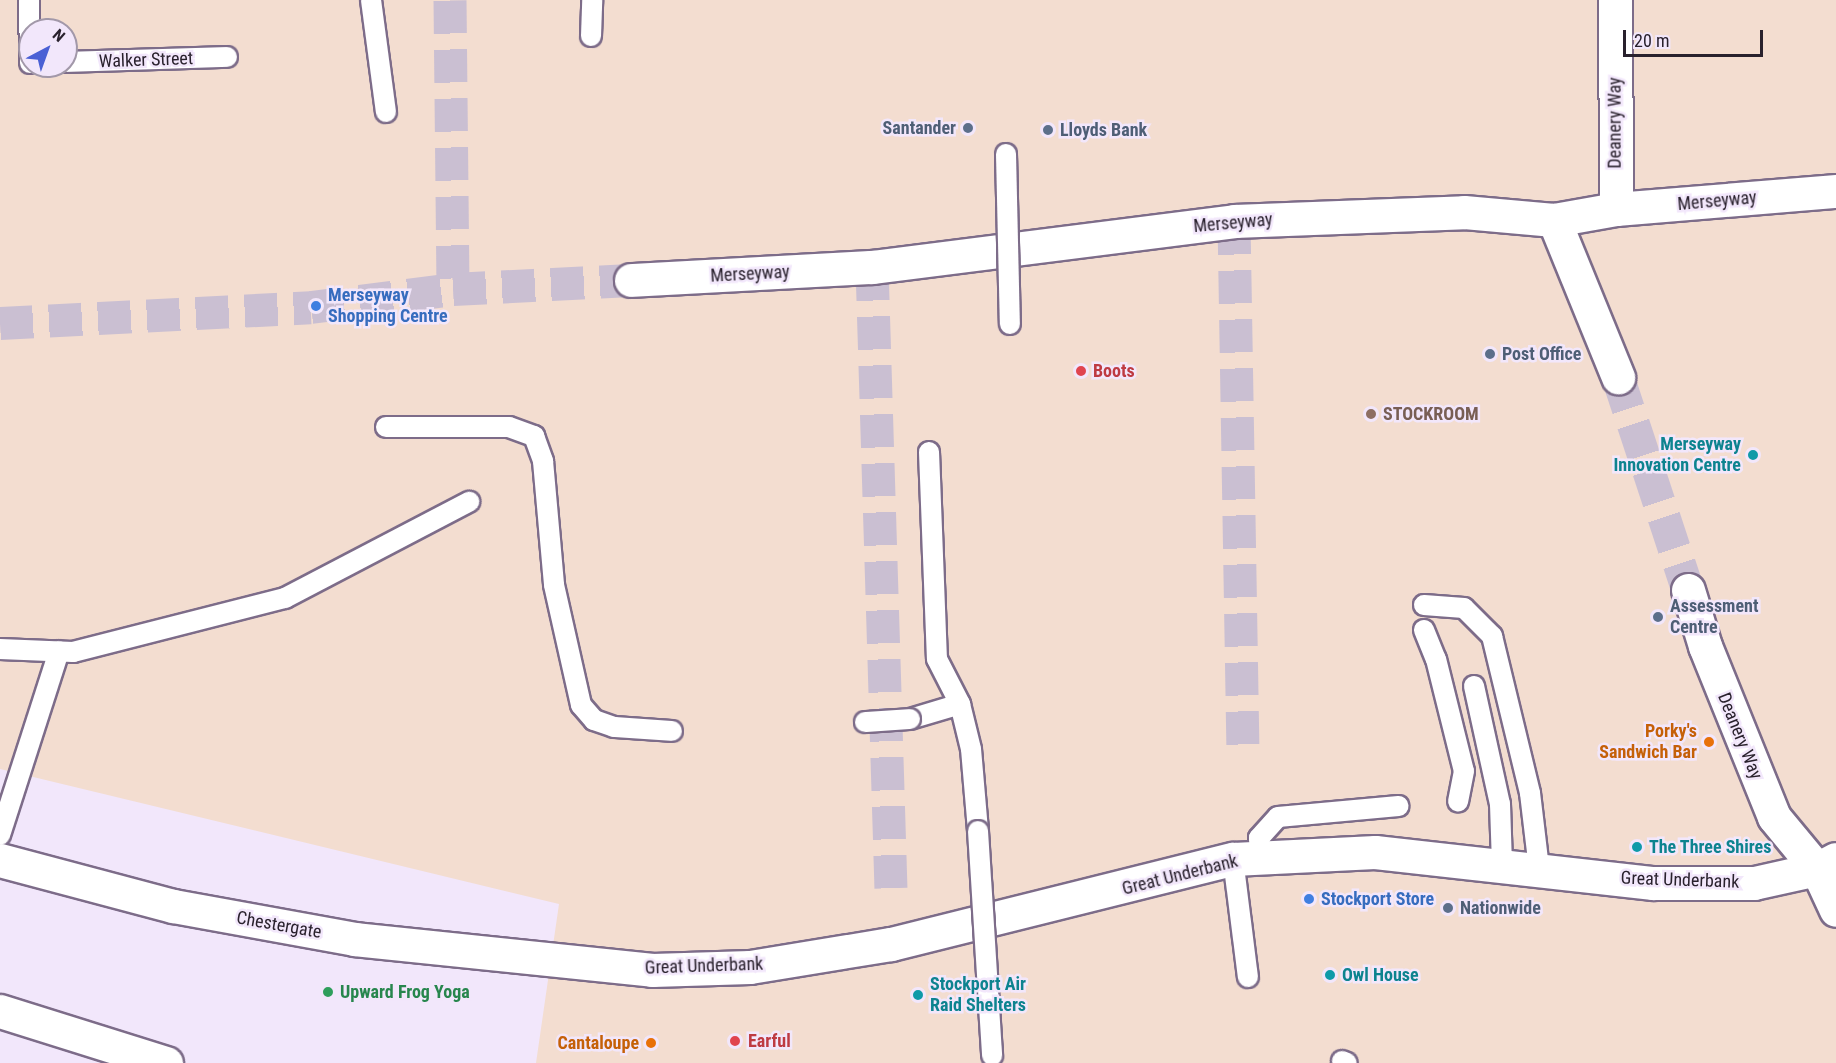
<!DOCTYPE html>
<html>
<head>
<meta charset="utf-8">
<style>
	body { margin:0 }
	#map { position:relative; width:1836px; height:1063px; overflow:hidden; background:#f2e7fb; font-family:"Roboto Condensed",sans-serif }
	div>[style] { position:absolute }
	[style*='--x'] { left:calc(var(--x)*1px); top:calc(var(--y)*1px); width:calc(var(--w)*1px); rotate:calc(var(--a)*1deg) }
	.commercial>* { inset:0; background:#f3ddd0 }
	.street-tunnel>* { height:33px; margin-top:-16.5px; transform-origin:0; background:repeating-linear-gradient(90deg,#cabfd2 0 33px,transparent 0 49px) }
	.roads { filter:drop-shadow(2px 0 #7d6c89) drop-shadow(-2px 0 #7d6c89) drop-shadow(0 2px #7d6c89) drop-shadow(0 -2px #7d6c89) }
	.lane>* { height:20px; margin:-10px; padding:0 10px; transform-origin:10px; border-radius:10px; background:#fff }
	.street>* { height:33px; margin:-16.5px; padding:0 16.5px; transform-origin:16.5px; border-radius:16.5px; background:#fff }
	.bridges { filter:drop-shadow(2px 0 #7d6c89) drop-shadow(-2px 0 #7d6c89) drop-shadow(0 2px #7d6c89) drop-shadow(0 -2px #7d6c89) }
	.lane-bridge>* { height:20px; margin:-10px; padding:0 10px; transform-origin:10px; border-radius:10px; background:#fff }
	.dots>* { width:16px; height:16px; translate:-50% -50%; box-sizing:border-box; border:3px solid #f2e7fb; border-radius:50% }
	span { translate:-50% -50%; white-space:nowrap; text-align:center; line-height:1.15; -webkit-text-stroke:5px #f2e7fb; paint-order:stroke }
	.street-label { font-size:18px; color:#29212d }
	.service-label { font-size:18px; color:#4e5e75; font-weight:700 }
	.right { translate:-100% -50%; text-align:right }
	.left { translate:0 -50%; text-align:left }
	.shop-label { font-size:18px; color:#366cbe; font-weight:700 }
	.health-label { font-size:18px; color:#be3a42; font-weight:700 }
	.education-label { font-size:18px; color:#785e54; font-weight:700 }
	.culture-label { font-size:18px; color:#0d838f; font-weight:700 }
	.food-label { font-size:18px; color:#c56008; font-weight:700 }
	.leisure-label { font-size:18px; color:#27864d; font-weight:700 }
	.north { position:absolute; left:18px; top:18px; width:60px; height:60px; box-sizing:border-box; background:#f2e7fb; border:2px solid #a298a9; border-radius:50%; rotate:41deg; font-size:16px; font-weight:700; line-height:24px; text-align:center; color:#29212d }
	.north::after { content:''; display:block; margin:auto; width:21px; height:27px; background:#4a60d5; clip-path:polygon(50% 0,100% 100%,50% 72%,0 100%) }
	.scale { position:absolute; left:1623px; top:30px; width:140px; height:27px; box-sizing:border-box; border:3px solid #29212d; border-top:0; padding-left:8px; font-size:18px; line-height:21px; white-space:nowrap; color:#29212d; -webkit-text-stroke:4px #f2e7fb; paint-order:stroke }
</style>
</head>
<body>
<div id="map">
	<div class="commercial">
		<i style="clip-path:polygon(evenodd,0 0,1836px 0,1836px 1063px,536px 1063px,559px 904px,0 769px,0 0,30px 30px,66px 30px,66px 66px,30px 66px,30px 30px)"></i>
	</div>
	<div class="street-tunnel">
		<i style="--x:450;--y:0;--w:289;--a:89.4"></i>
		<i style="--x:1234;--y:221;--w:533;--a:89.03"></i>
		<i style="--x:872;--y:267;--w:621;--a:88.25"></i>
		<i style="--x:0;--y:323;--w:311;--a:-2.9"></i>
		<i style="--x:311;--y:307;--w:143;--a:-7.2"></i>
		<i style="--x:453;--y:289;--w:178;--a:-2.9"></i>
		<i style="--x:1618;--y:377;--w:224;--a:71.8"></i>
	</div>
	<div class="roads">
		<div class="lane">
			<i style="--x:29;--y:0;--w:63;--a:89.1"></i>
			<i style="--x:371;--y:0;--w:113;--a:82.4"></i>
			<i style="--x:591;--y:36;--w:36;--a:-88"></i>
			<i style="--x:66;--y:62;--w:161;--a:-1.8"></i>
			<i style="--x:386;--y:427;--w:123;--a:0"></i>
			<i style="--x:509;--y:427;--w:27;--a:20"></i>
			<i style="--x:534;--y:436;--w:27;--a:70"></i>
			<i style="--x:543;--y:461;--w:124;--a:84.9"></i>
			<i style="--x:554;--y:585;--w:123;--a:77.3"></i>
			<i style="--x:581;--y:705;--w:20;--a:49"></i>
			<i style="--x:594;--y:720;--w:21;--a:19"></i>
			<i style="--x:614;--y:727;--w:58;--a:3.9"></i>
			<i style="--x:929;--y:452;--w:207;--a:87.8"></i>
			<i style="--x:937;--y:659;--w:51;--a:62.9"></i>
			<i style="--x:960;--y:704;--w:46;--a:76.3"></i>
			<i style="--x:971;--y:749;--w:82;--a:85.1"></i>
			<i style="--x:1424;--y:605;--w:40;--a:4.3"></i>
			<i style="--x:1464;--y:608;--w:40;--a:45"></i>
			<i style="--x:1492;--y:636;--w:162;--a:76.4"></i>
			<i style="--x:1530;--y:793;--w:76;--a:83.2"></i>
			<i style="--x:1424;--y:630;--w:31;--a:68"></i>
			<i style="--x:1436;--y:659;--w:115;--a:76"></i>
			<i style="--x:1464;--y:771;--w:31;--a:101"></i>
			<i style="--x:0;--y:649;--w:73;--a:2.4"></i>
			<i style="--x:73;--y:652;--w:219;--a:-14.3"></i>
			<i style="--x:285;--y:598;--w:208;--a:-27.6"></i>
			<i style="--x:1474;--y:686;--w:121;--a:77.6"></i>
			<i style="--x:1500;--y:804;--w:61;--a:88.1"></i>
			<i style="--x:910;--y:719;--w:52;--a:-16.7"></i>
			<i style="--x:0;--y:835;--w:193;--a:-72.2"></i>
			<i style="--x:1261;--y:858;--w:20;--a:-96"></i>
			<i style="--x:1259;--y:838;--w:28;--a:-48"></i>
			<i style="--x:1278;--y:817;--w:121;--a:-5.2"></i>
			<i style="--x:1233;--y:859;--w:119;--a:82.8"></i>
			<i style="--x:1342;--y:1061;--w:5;--a:22"></i>
		</div>
		<div class="street">
			<i style="--x:1615;--y:0;--w:209;--a:89.7"></i>
			<i style="--x:1554;--y:220;--w:170;--a:67.8"></i>
			<i style="--x:631;--y:280;--w:241;--a:-3.1"></i>
			<i style="--x:872;--y:267;--w:365;--a:-7.2"></i>
			<i style="--x:1234;--y:221;--w:230;--a:-2.2"></i>
			<i style="--x:1464;--y:212;--w:90;--a:5.1"></i>
			<i style="--x:1554;--y:220;--w:63;--a:-10.1"></i>
			<i style="--x:1616;--y:209;--w:221;--a:-4.7"></i>
			<i style="--x:1688;--y:590;--w:59;--a:73.1"></i>
			<i style="--x:1705;--y:646;--w:184;--a:68"></i>
			<i style="--x:1774;--y:817;--w:67;--a:50.4"></i>
			<i style="--x:1817;--y:869;--w:45;--a:65.1"></i>
			<i style="--x:0;--y:860;--w:179;--a:14.9"></i>
			<i style="--x:173;--y:906;--w:184;--a:10.3"></i>
			<i style="--x:354;--y:939;--w:300;--a:5.9"></i>
			<i style="--x:652;--y:970;--w:98;--a:-1.8"></i>
			<i style="--x:750;--y:967;--w:143;--a:-9.3"></i>
			<i style="--x:891;--y:944;--w:352;--a:-14"></i>
			<i style="--x:1233;--y:859;--w:142;--a:-2.8"></i>
			<i style="--x:1375;--y:852;--w:280;--a:6.4"></i>
			<i style="--x:1653;--y:883;--w:101;--a:0"></i>
			<i style="--x:1754;--y:883;--w:65;--a:-12.5"></i>
			<i style="--x:1817;--y:869;--w:21;--a:-28"></i>
			<i style="--x:0;--y:1011;--w:174;--a:17.4"></i>
		</div>
	</div>
	<div class="bridges">
		<div class="lane-bridge">
			<i style="--x:1006;--y:154;--w:170;--a:88.7"></i>
			<i style="--x:865;--y:722;--w:45;--a:-3.8"></i>
			<i style="--x:978;--y:831;--w:225;--a:86.4"></i>
		</div>
	</div>
	<div class="dots">
		<i style="left:968px;top:128px;background:#5c6f8a"></i>
		<i style="left:1048px;top:130px;background:#5c6f8a"></i>
		<i style="left:316px;top:306px;background:#3f7fe0"></i>
		<i style="left:1490px;top:354px;background:#5c6f8a"></i>
		<i style="left:1081px;top:371px;background:#e0444e"></i>
		<i style="left:1371px;top:414px;background:#8d6e63"></i>
		<i style="left:1753px;top:455px;background:#0f9aa8"></i>
		<i style="left:1658px;top:617px;background:#5c6f8a"></i>
		<i style="left:1709px;top:742px;background:#e8710a"></i>
		<i style="left:1637px;top:847px;background:#0f9aa8"></i>
		<i style="left:1309px;top:899px;background:#3f7fe0"></i>
		<i style="left:1448px;top:908px;background:#5c6f8a"></i>
		<i style="left:1330px;top:975px;background:#0f9aa8"></i>
		<i style="left:328px;top:992px;background:#2e9e5b"></i>
		<i style="left:918px;top:995px;background:#0f9aa8"></i>
		<i style="left:735px;top:1041px;background:#e0444e"></i>
		<i style="left:651px;top:1043px;background:#e8710a"></i>
	</div>
	<div class="street-label">
		<span style="left:146px;top:60px;rotate:-2deg">Walker Street</span>
		<span style="left:1615px;top:123px;rotate:-90deg">Deanery Way</span>
		<span style="left:1717px;top:201px;rotate:-5deg">Merseyway</span>
		<span style="left:1233px;top:223px;rotate:-5deg">Merseyway</span>
		<span style="left:750px;top:274px;rotate:-3deg">Merseyway</span>
		<span style="left:1740px;top:736px;rotate:68deg">Deanery Way</span>
		<span style="left:1180px;top:875px;rotate:-14deg">Great Underbank</span>
		<span style="left:1680px;top:880px;rotate:2deg">Great Underbank</span>
		<span style="left:279px;top:925px;rotate:10deg">Chestergate</span>
		<span style="left:704px;top:966px;rotate:-2deg">Great Underbank</span>
	</div>
	<div class="service-label">
		<span class="right" style="left:956px;top:128px">Santander</span>
		<span class="left" style="left:1060px;top:130px">Lloyds Bank</span>
		<span class="left" style="left:1502px;top:354px">Post Office</span>
		<span class="left" style="left:1670px;top:617px">Assessment<br>Centre</span>
		<span class="left" style="left:1460px;top:908px">Nationwide</span>
	</div>
	<div class="shop-label">
		<span class="left" style="left:328px;top:306px">Merseyway<br>Shopping Centre</span>
		<span class="left" style="left:1321px;top:899px">Stockport Store</span>
	</div>
	<div class="health-label">
		<span class="left" style="left:1093px;top:371px">Boots</span>
		<span class="left" style="left:748px;top:1041px">Earful</span>
	</div>
	<div class="education-label">
		<span class="left" style="left:1383px;top:414px">STOCKROOM</span>
	</div>
	<div class="culture-label">
		<span class="right" style="left:1741px;top:455px">Merseyway<br>Innovation Centre</span>
		<span class="left" style="left:1649px;top:847px">The Three Shires</span>
		<span class="left" style="left:1342px;top:975px">Owl House</span>
		<span class="left" style="left:930px;top:995px">Stockport Air<br>Raid Shelters</span>
	</div>
	<div class="food-label">
		<span class="right" style="left:1697px;top:742px">Porky's<br>Sandwich Bar</span>
		<span class="right" style="left:639px;top:1043px">Cantaloupe</span>
	</div>
	<div class="leisure-label">
		<span class="left" style="left:340px;top:992px">Upward Frog Yoga</span>
	</div>
	<div class="north">N</div>
	<div class="scale">20 m</div>
</div>
</body>
</html>
